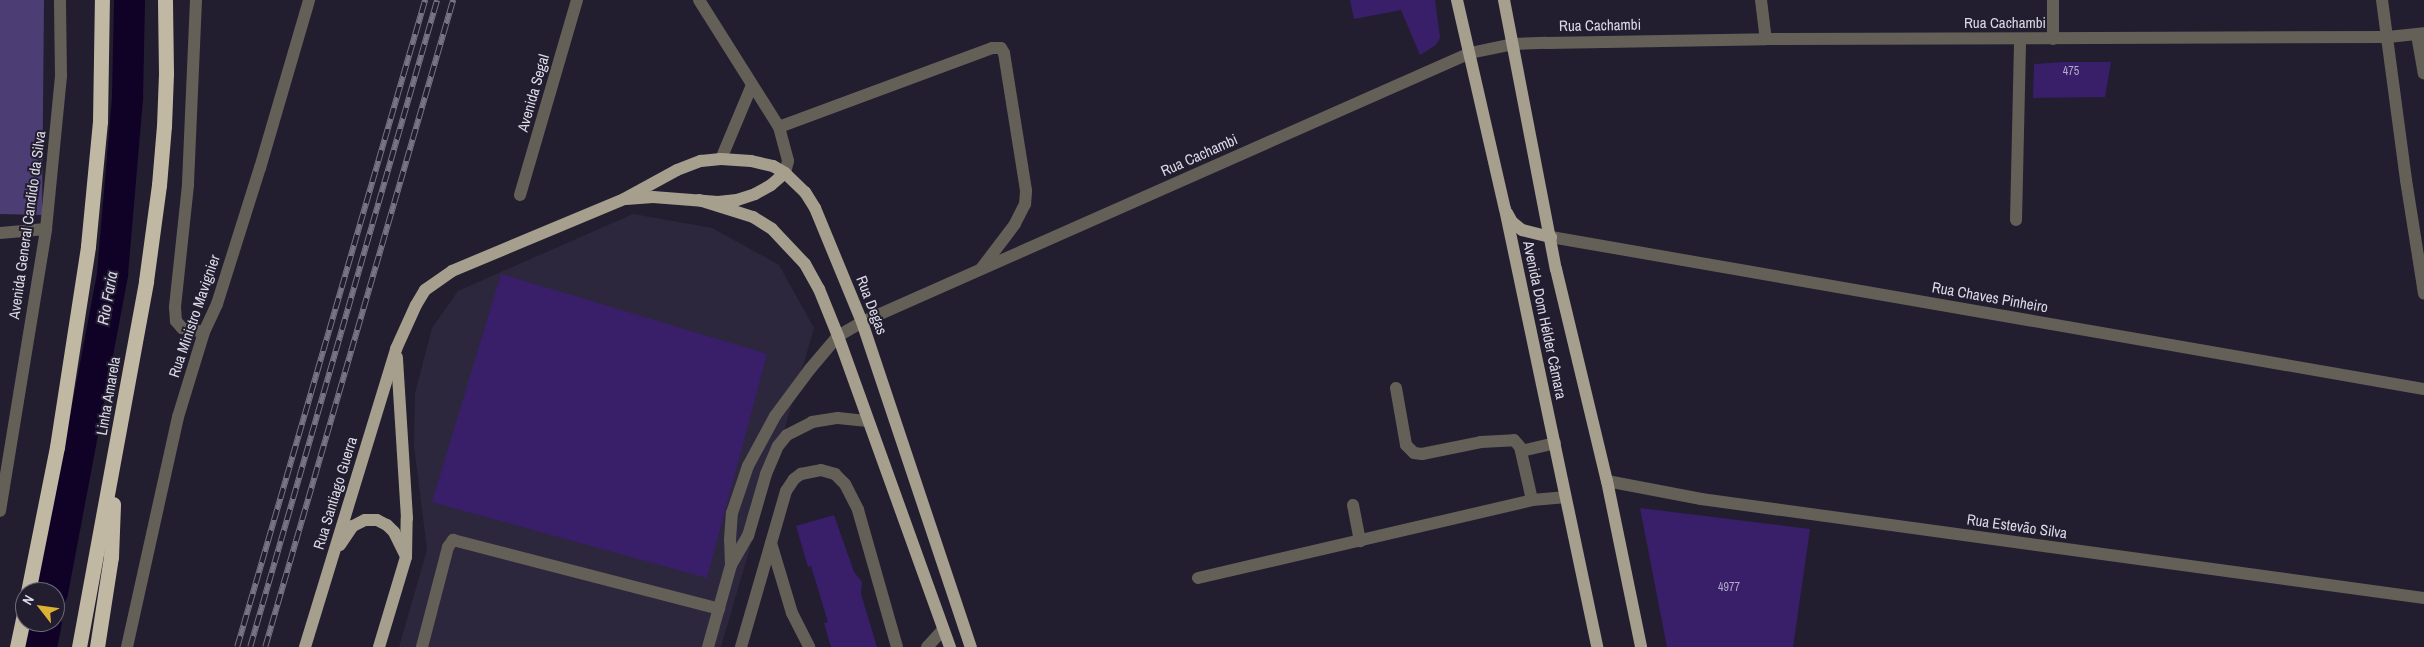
<!DOCTYPE html>
<html>
<head>
<meta charset="utf-8">
<style>
	body { margin:0 }
	#map { position:relative; width:2424px; height:647px; overflow:hidden; background:#221e2f; font-family:"Archivo Narrow",sans-serif }
	div>[style] { position:absolute }
	[style*='--x'] { left:calc(var(--x)*1px); top:calc(var(--y)*1px); width:calc(var(--w)*1px); rotate:calc(var(--a)*1deg) }
	.built>* { inset:0; background:#2d273d }
	.green>* { inset:0; background:#4d3d75 }
	.river>* { height:31px; margin:-15.5px; padding:0 15.5px; transform-origin:15.5px; border-radius:15.5px; background:#0f0226 }
	.building>* { inset:0; background:#391e6a }
	.minor>* { height:12px; margin:-6px; padding:0 6px; transform-origin:6px; border-radius:6px; background:#646058 }
	.major>* { height:12px; margin:-6px; padding:0 6px; transform-origin:6px; border-radius:6px; background:#a69f8d }
	.highway>* { height:15px; margin:-7.5px; padding:0 7.5px; transform-origin:7.5px; border-radius:7.5px; background:#c1b8a3 }
	.rail>* { height:5.5px; margin-top:-2.75px; transform-origin:0; background:repeating-linear-gradient(90deg,#221e2f 0 11px,#777483 0 22px); box-sizing:border-box; border-block:1px solid #777483 }
	span { translate:-50% -50%; white-space:nowrap; text-align:center; line-height:1.15; -webkit-text-stroke:4px #221e2f; paint-order:stroke }
	.number-label { font-size:12px; color:#b2aac6 }
	.number-label span { -webkit-text-stroke-width:0 }
	.street-label { font-size:15px; color:#dbd9e5 }
	.water-label { font-size:16px; color:#dbd7ed; font-style:italic }
	.north { position:absolute; left:15px; top:582px; width:50px; height:50px; box-sizing:border-box; background:#221e2f; border:1px solid #6c6978; border-radius:50%; rotate:300deg; font-size:14px; font-weight:700; line-height:20px; text-align:center; color:#dbd9e5 }
	.north::after { content:''; display:block; margin:auto; width:18px; height:22px; background:#dcb233; clip-path:polygon(50% 0,100% 100%,50% 72%,0 100%) }
</style>
</head>
<body>
<div id="map">
	<div class="built">
		<i style="clip-path:polygon(633px 214px,712px 228px,779px 265px,814px 328px,721px 647px,399px 647px,427px 550px,414px 445px,415px 393px,432px 328px,458px 291px)"></i>
	</div>
	<div class="green">
		<i style="clip-path:polygon(0 0,44px 0,42px 215px,0 214px)"></i>
	</div>
	<div class="river">
		<i style="--x:52;--y:592;--w:325;--a:-79.3"></i>
		<i style="--x:112;--y:273;--w:177;--a:-85.1"></i>
		<i style="--x:127;--y:97;--w:97;--a:-88.8"></i>
		<i style="--x:41;--y:647;--w:25;--a:-79"></i>
	</div>
	<div class="building">
		<i style="clip-path:polygon(1350px 0,1435px 0,1440px 38px,1436px 45px,1420px 55px,1401px 10px,1354px 19px)"></i>
		<i style="clip-path:polygon(2063px 62px,2111px 62px,2105px 97px,2033px 98px,2034px 64px)"></i>
		<i style="clip-path:polygon(501px 274px,767px 354px,707px 578px,432px 502px)"></i>
		<i style="clip-path:polygon(1640px 508px,1810px 529px,1793px 647px,1667px 647px)"></i>
		<i style="clip-path:polygon(834px 515px,854px 572px,862px 582px,861px 594px,877px 647px,831px 647px,824px 623px,828px 622px,811px 566px,808px 567px,796px 526px)"></i>
	</div>
	<div class="minor">
		<i style="--x:196;--y:0;--w:185;--a:92.5"></i>
		<i style="--x:188;--y:185;--w:123;--a:96.1"></i>
		<i style="--x:175;--y:307;--w:14;--a:86"></i>
		<i style="--x:176;--y:321;--w:9;--a:49"></i>
		<i style="--x:182;--y:328;--w:22;--a:10"></i>
		<i style="--x:699;--y:0;--w:150;--a:57.8"></i>
		<i style="--x:779;--y:127;--w:35;--a:75"></i>
		<i style="--x:788;--y:161;--w:12;--a:104"></i>
		<i style="--x:1761;--y:0;--w:39;--a:83"></i>
		<i style="--x:2053;--y:0;--w:39;--a:90"></i>
		<i style="--x:2382;--y:0;--w:182;--a:82.4"></i>
		<i style="--x:2406;--y:180;--w:115;--a:81"></i>
		<i style="--x:2417;--y:35;--w:39;--a:80"></i>
		<i style="--x:779;--y:127;--w:227;--a:-20.3"></i>
		<i style="--x:992;--y:48;--w:9;--a:0"></i>
		<i style="--x:1001;--y:48;--w:6;--a:59"></i>
		<i style="--x:1004;--y:53;--w:140;--a:80.9"></i>
		<i style="--x:1026;--y:191;--w:13;--a:94"></i>
		<i style="--x:1025;--y:204;--w:22;--a:117"></i>
		<i style="--x:1015;--y:224;--w:56;--a:127.1"></i>
		<i style="--x:721;--y:159;--w:80;--a:-67.3"></i>
		<i style="--x:520;--y:195;--w:203;--a:-73.7"></i>
		<i style="--x:2016;--y:220;--w:181;--a:-88.7"></i>
		<i style="--x:0;--y:233;--w:46;--a:-5"></i>
		<i style="--x:1551;--y:237;--w:886;--a:9.88"></i>
		<i style="--x:1396;--y:388;--w:58;--a:80"></i>
		<i style="--x:1406;--y:445;--w:11;--a:45"></i>
		<i style="--x:1414;--y:453;--w:8;--a:7"></i>
		<i style="--x:1422;--y:454;--w:60;--a:-11.5"></i>
		<i style="--x:1481;--y:442;--w:33;--a:-3"></i>
		<i style="--x:1514;--y:440;--w:9;--a:49"></i>
		<i style="--x:1520;--y:447;--w:54;--a:77.2"></i>
		<i style="--x:1521;--y:451;--w:35;--a:-13"></i>
		<i style="--x:1607;--y:481;--w:96;--a:10.8"></i>
		<i style="--x:1701;--y:499;--w:730;--a:7.8"></i>
		<i style="--x:1353;--y:505;--w:37;--a:79"></i>
		<i style="--x:0;--y:511;--w:286;--a:-80.7"></i>
		<i style="--x:46;--y:229;--w:154;--a:-84.4"></i>
		<i style="--x:61;--y:76;--w:76;--a:-90.8"></i>
		<i style="--x:771;--y:543;--w:73;--a:73.3"></i>
		<i style="--x:792;--y:613;--w:38;--a:63"></i>
		<i style="--x:731;--y:565;--w:25;--a:-92"></i>
		<i style="--x:730;--y:540;--w:27;--a:-86"></i>
		<i style="--x:732;--y:513;--w:50;--a:-71.2"></i>
		<i style="--x:748;--y:466;--w:57;--a:-61.6"></i>
		<i style="--x:775;--y:416;--w:59;--a:-53.3"></i>
		<i style="--x:810;--y:369;--w:43;--a:-49.7"></i>
		<i style="--x:838;--y:336;--w:28;--a:-30"></i>
		<i style="--x:862;--y:322;--w:665;--a:-23.87"></i>
		<i style="--x:1470;--y:53;--w:44;--a:-11.8"></i>
		<i style="--x:1513;--y:44;--w:33;--a:-2"></i>
		<i style="--x:1546;--y:43;--w:220;--a:-1"></i>
		<i style="--x:1766;--y:39;--w:622;--a:-0.18"></i>
		<i style="--x:2388;--y:37;--w:36;--a:-6"></i>
		<i style="--x:1198;--y:578;--w:343;--a:-13.1"></i>
		<i style="--x:1532;--y:500;--w:32;--a:-5"></i>
		<i style="--x:127;--y:647;--w:236;--a:-77.5"></i>
		<i style="--x:178;--y:417;--w:89;--a:-73"></i>
		<i style="--x:204;--y:332;--w:31;--a:-65"></i>
		<i style="--x:217;--y:304;--w:143;--a:-72.5"></i>
		<i style="--x:260;--y:168;--w:175;--a:-73.7"></i>
		<i style="--x:422;--y:647;--w:103;--a:-75.4"></i>
		<i style="--x:448;--y:547;--w:9;--a:-54"></i>
		<i style="--x:453;--y:540;--w:275;--a:14.5"></i>
		<i style="--x:708;--y:647;--w:85;--a:-74.3"></i>
		<i style="--x:731;--y:565;--w:34;--a:-60"></i>
		<i style="--x:748;--y:536;--w:65;--a:-73.8"></i>
		<i style="--x:766;--y:474;--w:30;--a:-67"></i>
		<i style="--x:778;--y:446;--w:14;--a:-51"></i>
		<i style="--x:787;--y:435;--w:28;--a:-27"></i>
		<i style="--x:812;--y:422;--w:26;--a:-9"></i>
		<i style="--x:838;--y:418;--w:30;--a:6"></i>
		<i style="--x:741;--y:647;--w:162;--a:-73.9"></i>
		<i style="--x:786;--y:491;--w:14;--a:-56"></i>
		<i style="--x:794;--y:479;--w:9;--a:-36"></i>
		<i style="--x:801;--y:474;--w:20;--a:-11"></i>
		<i style="--x:821;--y:470;--w:15;--a:16"></i>
		<i style="--x:835;--y:474;--w:14;--a:45"></i>
		<i style="--x:845;--y:484;--w:29;--a:63"></i>
		<i style="--x:858;--y:510;--w:142;--a:74.1"></i>
		<i style="--x:927;--y:647;--w:23;--a:-47"></i>
	</div>
	<div class="major">
		<i style="--x:1457;--y:0;--w:214;--a:77.1"></i>
		<i style="--x:1505;--y:209;--w:448;--a:78.1"></i>
		<i style="--x:1504;--y:0;--w:274;--a:79.1"></i>
		<i style="--x:1556;--y:269;--w:218;--a:76.5"></i>
		<i style="--x:1607;--y:481;--w:169;--a:78.4"></i>
		<i style="--x:626;--y:199;--w:27;--a:-4"></i>
		<i style="--x:653;--y:197;--w:65;--a:4.4"></i>
		<i style="--x:718;--y:202;--w:19;--a:-6"></i>
		<i style="--x:737;--y:200;--w:19;--a:-18"></i>
		<i style="--x:755;--y:194;--w:18;--a:-29"></i>
		<i style="--x:771;--y:185;--w:18;--a:-41"></i>
		<i style="--x:699;--y:200;--w:57;--a:17.5"></i>
		<i style="--x:753;--y:217;--w:22;--a:32"></i>
		<i style="--x:772;--y:229;--w:48;--a:46.7"></i>
		<i style="--x:805;--y:264;--w:29;--a:61"></i>
		<i style="--x:819;--y:289;--w:51;--a:68"></i>
		<i style="--x:838;--y:336;--w:331;--a:70.2"></i>
		<i style="--x:1507;--y:213;--w:10;--a:61"></i>
		<i style="--x:1512;--y:222;--w:13;--a:39"></i>
		<i style="--x:1522;--y:230;--w:30;--a:14"></i>
		<i style="--x:340;--y:545;--w:23;--a:-56"></i>
		<i style="--x:353;--y:526;--w:13;--a:-27"></i>
		<i style="--x:365;--y:520;--w:12;--a:0"></i>
		<i style="--x:377;--y:520;--w:11;--a:27"></i>
		<i style="--x:387;--y:525;--w:10;--a:45"></i>
		<i style="--x:394;--y:532;--w:25;--a:64"></i>
		<i style="--x:305;--y:647;--w:312;--a:-73"></i>
		<i style="--x:396;--y:349;--w:48;--a:-65.6"></i>
		<i style="--x:416;--y:305;--w:17;--a:-59"></i>
		<i style="--x:425;--y:290;--w:33;--a:-35"></i>
		<i style="--x:452;--y:271;--w:186;--a:-22.7"></i>
		<i style="--x:624;--y:199;--w:60;--a:-28.7"></i>
		<i style="--x:677;--y:170;--w:26;--a:-21"></i>
		<i style="--x:701;--y:161;--w:20;--a:-6"></i>
		<i style="--x:721;--y:159;--w:30;--a:4"></i>
		<i style="--x:751;--y:161;--w:23;--a:13"></i>
		<i style="--x:773;--y:166;--w:14;--a:30"></i>
		<i style="--x:785;--y:173;--w:28;--a:44"></i>
		<i style="--x:805;--y:192;--w:19;--a:58"></i>
		<i style="--x:815;--y:208;--w:123;--a:67.6"></i>
		<i style="--x:862;--y:322;--w:343;--a:71.5"></i>
		<i style="--x:379;--y:647;--w:94;--a:-73.3"></i>
		<i style="--x:406;--y:557;--w:39;--a:-89"></i>
		<i style="--x:407;--y:518;--w:161;--a:-93.6"></i>
	</div>
	<div class="highway">
		<i style="--x:28;--y:592;--w:148;--a:-78.7"></i>
		<i style="--x:57;--y:447;--w:203;--a:-81.2"></i>
		<i style="--x:88;--y:246;--w:125;--a:-84.5"></i>
		<i style="--x:100;--y:122;--w:122;--a:-89.1"></i>
		<i style="--x:17;--y:647;--w:39;--a:-78"></i>
		<i style="--x:79;--y:647;--w:372;--a:-79.6"></i>
		<i style="--x:146;--y:281;--w:97;--a:-82.3"></i>
		<i style="--x:159;--y:185;--w:59;--a:-85.2"></i>
		<i style="--x:164;--y:126;--w:53;--a:-87.8"></i>
		<i style="--x:166;--y:73;--w:73;--a:-90.8"></i>
		<i style="--x:97;--y:647;--w:91;--a:-81.2"></i>
		<i style="--x:111;--y:557;--w:53;--a:-87.8"></i>
	</div>
	<div class="rail">
		<i style="--x:237;--y:647;--w:674;--a:-73.8"></i>
		<i style="--x:250;--y:647;--w:673;--a:-73.88"></i>
		<i style="--x:265;--y:647;--w:674;--a:-73.8"></i>
	</div>
	<div class="number-label">
		<span style="left:2071px;top:72px">475</span>
		<span style="left:1729px;top:588px">4977</span>
	</div>
	<div class="street-label">
		<span style="left:2005px;top:23px">Rua Cachambi</span>
		<span style="left:1600px;top:25px;rotate:-1deg">Rua Cachambi</span>
		<span style="left:533px;top:93px;rotate:-74deg">Avenida Segal</span>
		<span style="left:1199px;top:155px;rotate:-24deg">Rua Cachambi</span>
		<span style="left:27px;top:225px;rotate:-82deg">Avenida General Candido da Silva</span>
		<span style="left:1990px;top:297px;rotate:10deg">Rua Chaves Pinheiro</span>
		<span style="left:872px;top:305px;rotate:69deg">Rua Degas</span>
		<span style="left:194px;top:316px;rotate:-71deg">Rua Ministro Mavignier</span>
		<span style="left:1545px;top:320px;rotate:78deg">Avenida Dom Hélder Câmara</span>
		<span style="left:108px;top:396px;rotate:-80deg">Linha Amarela</span>
		<span style="left:335px;top:493px;rotate:-73deg">Rua Santiago Guerra</span>
		<span style="left:2017px;top:526px;rotate:8deg">Rua Estevão Silva</span>
	</div>
	<div class="water-label">
		<span style="left:107px;top:298px;rotate:-80deg">Rio Faria</span>
	</div>
	<div class="north">N</div>
</div>
</body>
</html>
